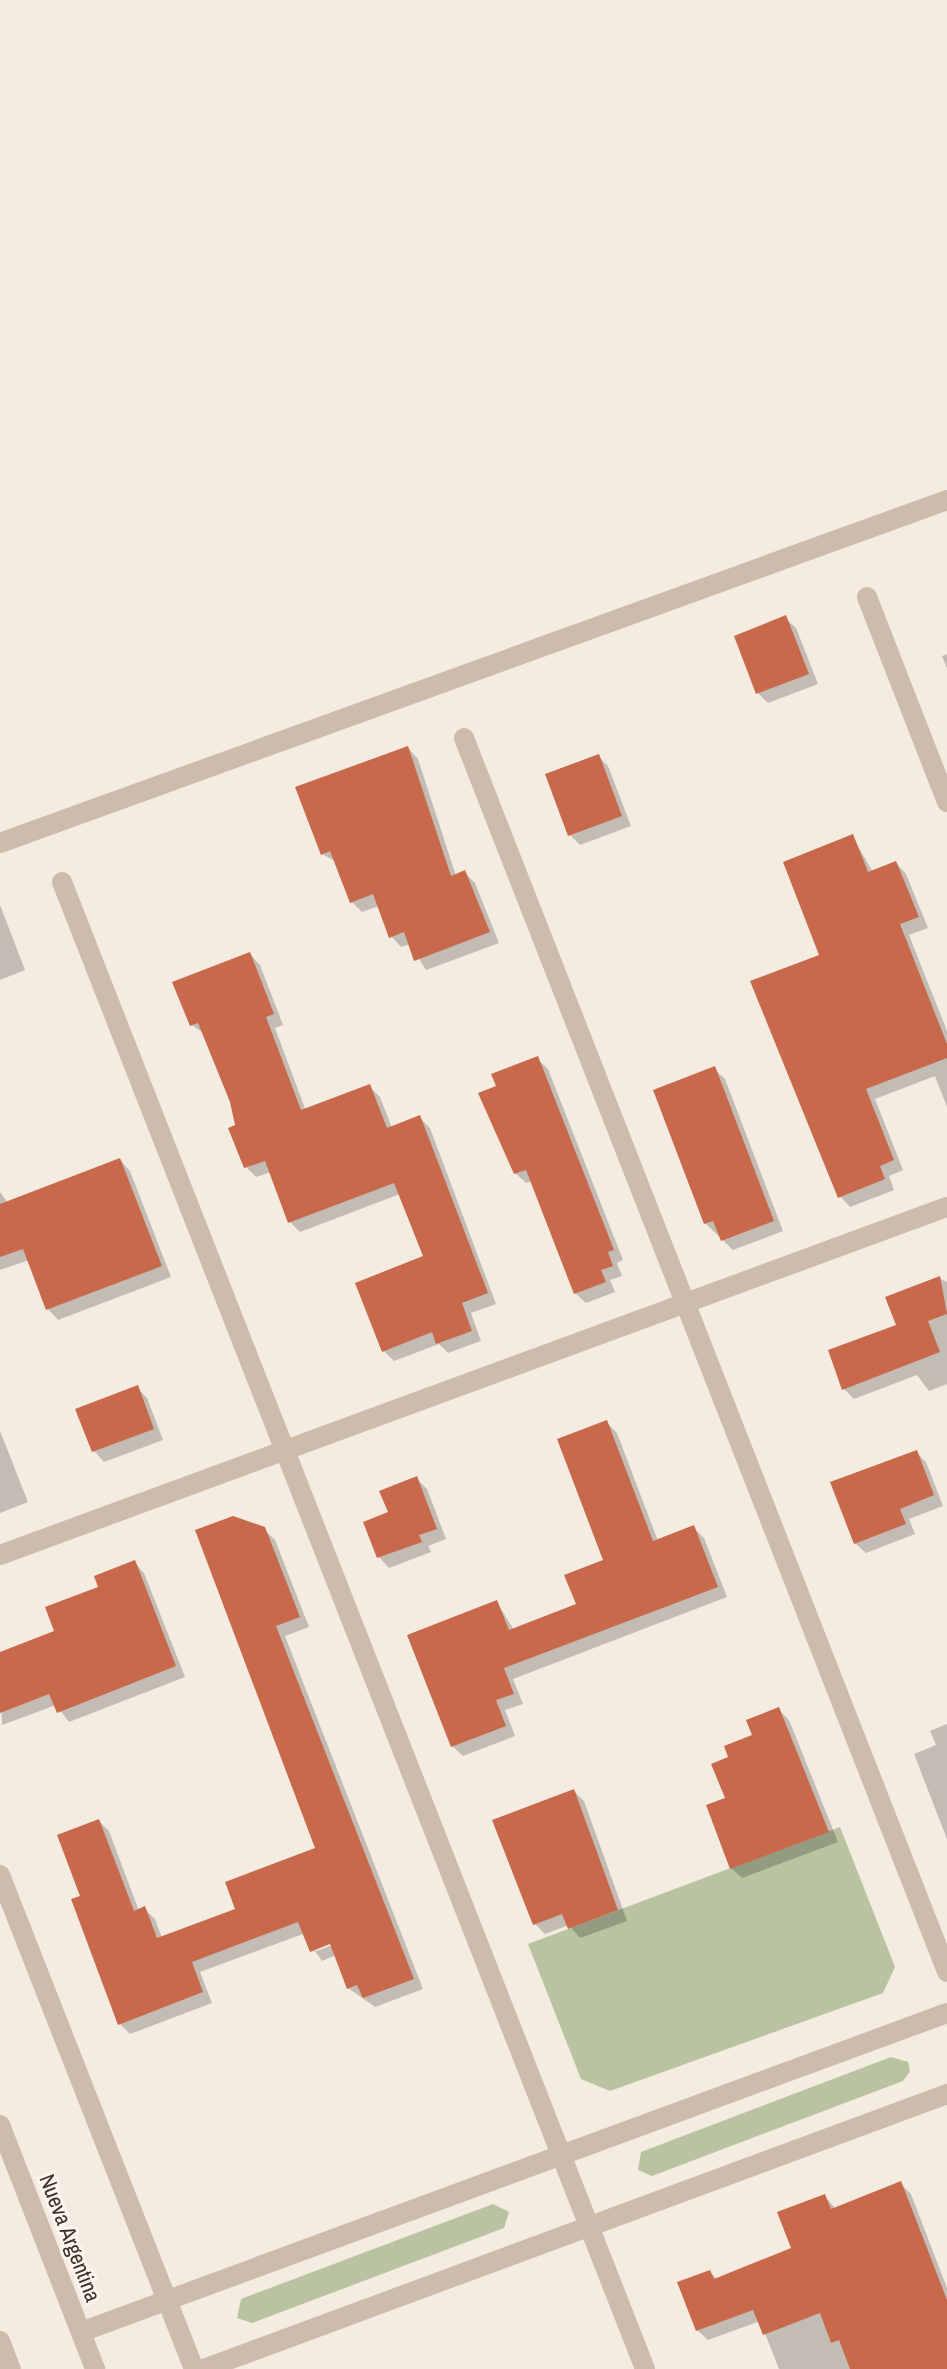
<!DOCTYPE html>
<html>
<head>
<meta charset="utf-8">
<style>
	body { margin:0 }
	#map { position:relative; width:947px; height:2369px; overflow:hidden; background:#f4ebe1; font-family:"Archivo Narrow",sans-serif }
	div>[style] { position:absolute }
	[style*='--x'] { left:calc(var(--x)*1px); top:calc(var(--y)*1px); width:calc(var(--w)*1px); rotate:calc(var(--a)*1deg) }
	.green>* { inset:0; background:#b8c4a0 }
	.shadow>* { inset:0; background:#0003 }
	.building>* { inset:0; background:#c8694b }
	.minor>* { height:20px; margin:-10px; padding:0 10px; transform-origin:10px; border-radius:10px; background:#cdbbac }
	span { translate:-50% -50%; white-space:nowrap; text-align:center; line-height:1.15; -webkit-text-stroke:6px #fbf5ee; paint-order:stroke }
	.street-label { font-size:22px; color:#3b302b }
</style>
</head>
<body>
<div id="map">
	<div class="green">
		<i style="clip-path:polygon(840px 1827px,895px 1967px,883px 1993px,610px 2091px,581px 2079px,528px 1944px)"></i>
		<i style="clip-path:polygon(891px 2057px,908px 2062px,910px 2071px,903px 2081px,652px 2176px,638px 2170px,641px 2152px)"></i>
		<i style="clip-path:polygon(493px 2204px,509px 2212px,504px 2228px,252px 2323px,237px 2318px,241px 2299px)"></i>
	</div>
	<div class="shadow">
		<i style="clip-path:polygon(785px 618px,796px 628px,818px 684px,768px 703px,758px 693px)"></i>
		<i style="clip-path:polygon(947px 654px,947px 668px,942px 656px)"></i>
		<i style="clip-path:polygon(408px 748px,418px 759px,456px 876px,464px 872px,475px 883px,499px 943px,426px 970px,410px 944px,401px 947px,391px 936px,379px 906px,362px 912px,352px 902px,337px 862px,322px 854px)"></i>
		<i style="clip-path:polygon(598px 756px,608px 766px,631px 826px,580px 845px,570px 835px)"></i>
		<i style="clip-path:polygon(852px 836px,873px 872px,896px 863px,906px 874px,928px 928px,909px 935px,947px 1031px,947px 1107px,935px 1076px,875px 1099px,903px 1170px,889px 1176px,894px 1190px,850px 1207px,840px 1196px,822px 957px)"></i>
		<i style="clip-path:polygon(0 905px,25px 970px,0 980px)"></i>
		<i style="clip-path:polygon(250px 954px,260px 965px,283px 1025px,275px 1028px,306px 1111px,370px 1087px,380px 1097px,392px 1128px,419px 1117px,430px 1128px,496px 1304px,471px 1313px,481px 1341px,448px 1353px,439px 1344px,394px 1361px,384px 1351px,426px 1257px,400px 1194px,300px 1232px,290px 1222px,271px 1172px,256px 1177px,246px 1167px,232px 1101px,205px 1034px,192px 1025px)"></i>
		<i style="clip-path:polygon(537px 1059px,548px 1069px,623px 1260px,617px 1263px,622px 1276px,610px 1280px,615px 1292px,586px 1303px,575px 1293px,532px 1181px,526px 1183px,515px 1173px,499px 1087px)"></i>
		<i style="clip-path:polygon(714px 1069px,725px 1079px,783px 1231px,733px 1250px,705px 1223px)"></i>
		<i style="clip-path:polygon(120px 1160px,130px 1171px,171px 1277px,58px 1320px,48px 1309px,29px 1260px,0 1270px,0 1192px,8px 1203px)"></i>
		<i style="clip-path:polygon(939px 1278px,947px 1282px,947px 1384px,929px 1391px,917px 1375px,854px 1399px,844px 1389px)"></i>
		<i style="clip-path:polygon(137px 1388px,147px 1398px,163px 1440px,104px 1462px,94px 1451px)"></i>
		<i style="clip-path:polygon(607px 1423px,617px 1433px,658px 1541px,694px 1528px,704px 1538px,727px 1597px,513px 1679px,523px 1704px,505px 1710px,515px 1736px,463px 1756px,452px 1746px,497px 1602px,514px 1630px,578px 1605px,605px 1561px)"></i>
		<i style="clip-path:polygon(0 1431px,28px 1502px,0 1513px)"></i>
		<i style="clip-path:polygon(916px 1452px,926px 1462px,943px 1506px,909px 1519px,915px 1534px,866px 1553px,855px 1543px)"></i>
		<i style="clip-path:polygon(416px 1478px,427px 1489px,446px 1539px,428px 1546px,431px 1552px,389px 1568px,379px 1557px,366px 1523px,391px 1514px)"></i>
		<i style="clip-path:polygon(evenodd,264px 1529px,275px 1540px,309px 1627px,285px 1636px,423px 1989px,375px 2007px,348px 1988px,336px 1955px,322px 1961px,303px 1934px,200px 1972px,212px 2003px,130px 2034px,120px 2024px,83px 1897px,99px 1821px,109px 1831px,139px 1911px,145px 1909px,155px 1919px,162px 1938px,237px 1910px,317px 1849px,197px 1531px,264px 1529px,339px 1939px,340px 1942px,314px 1952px,314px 1948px,339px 1939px)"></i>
		<i style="clip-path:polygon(134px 1562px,144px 1573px,185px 1677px,69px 1722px,56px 1705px,2px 1725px,0 1654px,57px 1632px)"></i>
		<i style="clip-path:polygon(779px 1710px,789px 1720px,838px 1842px,742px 1878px,731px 1868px,728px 1799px,755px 1737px)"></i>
		<i style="clip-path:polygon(947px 1724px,947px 1839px,914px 1754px,936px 1745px,930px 1731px)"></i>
		<i style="clip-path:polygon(574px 1791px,584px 1801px,627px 1921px,580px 1938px,569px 1925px,545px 1934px,535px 1924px)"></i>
		<i style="clip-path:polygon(901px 2184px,911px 2194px,947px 2288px,947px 2369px,779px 2369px,760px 2321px,708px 2340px,697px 2330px,710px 2272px,718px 2280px,793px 2250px,824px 2196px,836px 2209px)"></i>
	</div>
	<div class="building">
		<i style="clip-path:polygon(786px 615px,809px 674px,756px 694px,734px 636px)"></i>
		<i style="clip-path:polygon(408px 746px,451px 876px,465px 870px,490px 932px,414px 961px,404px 932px,389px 938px,373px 894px,350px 903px,330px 851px,321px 855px,295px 787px)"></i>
		<i style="clip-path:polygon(599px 754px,622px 816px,568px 836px,545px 774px)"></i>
		<i style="clip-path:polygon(853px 834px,868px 872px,896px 861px,919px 917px,900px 924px,947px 1044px,947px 1058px,866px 1089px,894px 1160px,880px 1166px,885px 1179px,838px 1198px,750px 981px,819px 955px,783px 862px)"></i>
		<i style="clip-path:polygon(250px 952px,274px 1014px,266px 1017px,301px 1110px,370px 1084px,387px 1128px,420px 1115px,488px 1293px,462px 1303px,472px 1331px,436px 1344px,432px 1332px,382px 1352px,355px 1283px,423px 1256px,394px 1183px,288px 1223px,265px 1161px,244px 1168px,228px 1128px,235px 1125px,230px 1102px,198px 1023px,190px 1026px,172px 982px)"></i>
		<i style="clip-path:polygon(538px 1056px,614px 1250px,608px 1252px,613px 1266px,601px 1270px,606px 1282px,574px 1294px,526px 1170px,514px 1174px,478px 1093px,496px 1086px,491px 1074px)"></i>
		<i style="clip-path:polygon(715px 1066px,774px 1221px,721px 1241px,713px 1221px,704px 1224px,653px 1090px)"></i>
		<i style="clip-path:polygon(120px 1158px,162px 1266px,46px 1310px,23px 1249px,0 1257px,0 1204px)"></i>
		<i style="clip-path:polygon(940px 1276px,947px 1314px,928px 1321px,940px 1352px,842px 1390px,828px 1350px,896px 1325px,885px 1297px)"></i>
		<i style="clip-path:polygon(138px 1385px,154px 1429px,92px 1452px,75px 1409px)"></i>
		<i style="clip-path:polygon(607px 1420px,653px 1541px,694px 1525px,718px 1587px,504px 1668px,514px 1694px,496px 1700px,506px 1726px,451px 1747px,407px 1635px,497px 1600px,509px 1630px,576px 1604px,564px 1575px,603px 1560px,557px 1439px)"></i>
		<i style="clip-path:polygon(917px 1450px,934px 1495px,900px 1509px,906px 1524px,854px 1544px,830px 1482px)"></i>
		<i style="clip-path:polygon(417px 1476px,437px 1529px,419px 1535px,422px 1542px,377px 1558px,363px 1522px,388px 1512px,379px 1491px)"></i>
		<i style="clip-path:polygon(233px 1516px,265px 1527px,300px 1617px,276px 1626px,414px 1979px,363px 1998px,357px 1985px,347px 1989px,330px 1944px,310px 1952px,298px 1922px,192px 1962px,203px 1992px,118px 2025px,71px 1899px,80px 1896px,57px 1835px,99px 1819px,134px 1911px,145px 1906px,157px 1938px,235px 1909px,225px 1882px,315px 1848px,195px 1530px)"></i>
		<i style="clip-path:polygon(135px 1560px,176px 1666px,57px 1713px,49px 1694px,0 1713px,0 1652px,54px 1631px,45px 1607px,98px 1587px,94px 1576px)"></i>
		<i style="clip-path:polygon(779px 1707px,829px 1832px,730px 1869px,706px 1805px,725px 1798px,711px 1764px,728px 1757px,724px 1746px,752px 1735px,746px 1720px)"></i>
		<i style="clip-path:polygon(574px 1789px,618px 1910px,568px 1929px,562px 1914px,533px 1925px,492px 1820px)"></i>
		<i style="clip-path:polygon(901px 2181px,947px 2300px,947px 2369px,850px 2369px,839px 2340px,831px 2343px,820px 2313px,763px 2335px,753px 2310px,696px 2331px,677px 2282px,710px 2270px,714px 2279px,791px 2248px,777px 2212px,825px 2194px,831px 2209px)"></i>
	</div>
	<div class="minor">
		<i style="--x:867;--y:597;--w:220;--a:68.7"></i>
		<i style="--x:464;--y:738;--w:1325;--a:68.62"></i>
		<i style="--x:0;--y:843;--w:1007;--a:-19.91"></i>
		<i style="--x:62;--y:882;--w:1597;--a:68.59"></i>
		<i style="--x:0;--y:1555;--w:1009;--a:-20.18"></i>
		<i style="--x:0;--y:1875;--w:531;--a:68.56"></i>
		<i style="--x:0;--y:2125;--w:262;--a:68.7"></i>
		<i style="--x:81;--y:2332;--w:923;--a:-20.22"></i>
		<i style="--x:0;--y:2341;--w:30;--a:69"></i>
		<i style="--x:204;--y:2369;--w:792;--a:-20.31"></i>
	</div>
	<div class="street-label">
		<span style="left:70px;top:2238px;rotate:69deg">Nueva Argentina</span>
	</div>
</div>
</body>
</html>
